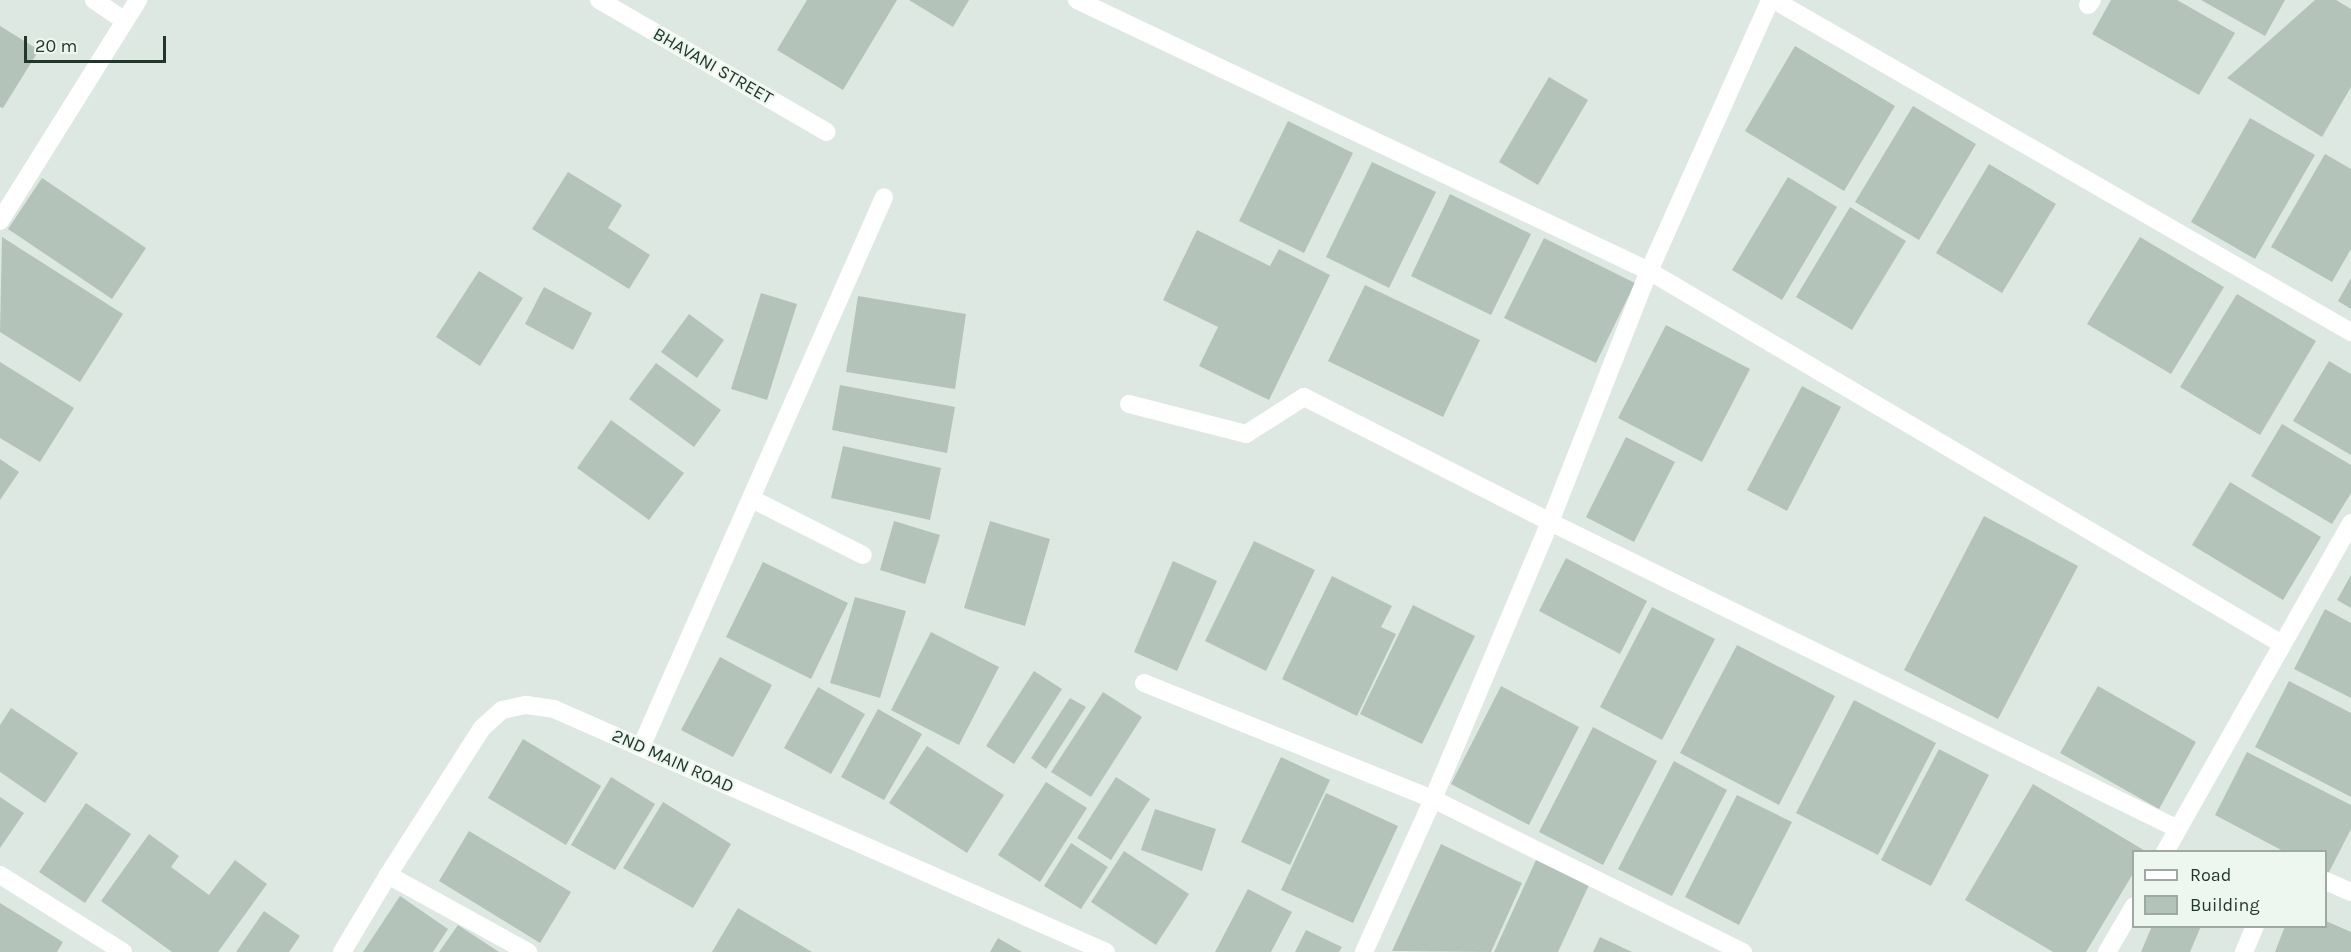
<!DOCTYPE html>
<html>
<head>
<meta charset="utf-8">
<style>
	body { margin:0 }
	#map { position:relative; width:2351px; height:952px; overflow:hidden; background:#dee8e2; font-family:Karla,sans-serif }
	div>[style] { position:absolute }
	[style*='--x'] { left:calc(var(--x)*1px); top:calc(var(--y)*1px); width:calc(var(--w)*1px); rotate:calc(var(--a)*1deg) }
	.building>* { inset:0; background:#b3c3ba }
	.street>* { height:18px; margin:-9px; padding:0 9px; transform-origin:9px; border-radius:9px; background:#fff }
	span { translate:-50% -50%; white-space:nowrap; text-align:center; line-height:1.15; -webkit-text-stroke:4.5px #eef6f0; paint-order:stroke }
	.street-label { font-size:18px; color:#20372c }
	.legend { position:absolute; left:2132px; top:850px; width:195px; height:78px; box-sizing:border-box; background:#eef6f0; border:2px solid #9caaa2; margin:0; padding:8px 10px; list-style:none; font-size:18px; color:#20372c }
	.legend li { display:flex; align-items:center; gap:12px; height:30px }
	.legend b { width:30px; border:2px solid #9caaa2 }
	.scale { position:absolute; left:24px; top:36px; width:142px; height:27px; box-sizing:border-box; border:3px solid #20372c; border-top:0; padding-left:8px; font-size:18px; line-height:21px; white-space:nowrap; color:#20372c; -webkit-text-stroke:4px #eef6f0; paint-order:stroke }
</style>
</head>
<body>
<div id="map">
	<div class="building">
		<i style="clip-path:polygon(807px 0,897px 0,843px 90px,777px 50px)"></i>
		<i style="clip-path:polygon(909px 0,969px 0,953px 27px)"></i>
		<i style="clip-path:polygon(2111px 0,2177px 0,2235px 33px,2199px 95px,2092px 34px)"></i>
		<i style="clip-path:polygon(2201px 0,2285px 0,2265px 36px)"></i>
		<i style="clip-path:polygon(2315px 0,2336px 0,2351px 9px,2351px 87px,2322px 137px,2227px 78px)"></i>
		<i style="clip-path:polygon(0 26px,39px 50px,3px 108px,0 107px)"></i>
		<i style="clip-path:polygon(1795px 46px,1895px 106px,1844px 191px,1745px 131px)"></i>
		<i style="clip-path:polygon(1549px 77px,1588px 100px,1538px 185px,1499px 162px)"></i>
		<i style="clip-path:polygon(1913px 106px,1976px 144px,1919px 240px,1855px 202px)"></i>
		<i style="clip-path:polygon(2250px 118px,2315px 155px,2255px 259px,2191px 222px)"></i>
		<i style="clip-path:polygon(1288px 121px,1353px 153px,1304px 253px,1239px 221px)"></i>
		<i style="clip-path:polygon(2325px 154px,2351px 169px,2351px 249px,2332px 282px,2271px 247px)"></i>
		<i style="clip-path:polygon(1372px 162px,1436px 192px,1389px 288px,1326px 257px)"></i>
		<i style="clip-path:polygon(1989px 164px,2056px 204px,2002px 293px,1936px 253px)"></i>
		<i style="clip-path:polygon(568px 172px,622px 205px,608px 228px,650px 255px,629px 289px,532px 229px)"></i>
		<i style="clip-path:polygon(1788px 177px,1837px 207px,1782px 300px,1732px 270px)"></i>
		<i style="clip-path:polygon(42px 178px,146px 248px,112px 299px,8px 229px)"></i>
		<i style="clip-path:polygon(1450px 194px,1531px 234px,1491px 315px,1411px 276px)"></i>
		<i style="clip-path:polygon(1850px 207px,1906px 241px,1852px 330px,1796px 297px)"></i>
		<i style="clip-path:polygon(1197px 230px,1270px 266px,1279px 249px,1330px 275px,1269px 400px,1199px 366px,1218px 327px,1163px 300px)"></i>
		<i style="clip-path:polygon(2px 237px,123px 314px,80px 382px,0 332px)"></i>
		<i style="clip-path:polygon(2140px 237px,2224px 287px,2171px 374px,2087px 324px)"></i>
		<i style="clip-path:polygon(1544px 238px,1635px 283px,1596px 363px,1504px 318px)"></i>
		<i style="clip-path:polygon(479px 271px,523px 298px,480px 366px,436px 337px)"></i>
		<i style="clip-path:polygon(2351px 278px,2351px 309px,2338px 301px)"></i>
		<i style="clip-path:polygon(1365px 285px,1480px 340px,1443px 417px,1328px 361px)"></i>
		<i style="clip-path:polygon(544px 287px,592px 313px,573px 350px,525px 324px)"></i>
		<i style="clip-path:polygon(761px 293px,797px 304px,767px 400px,731px 389px)"></i>
		<i style="clip-path:polygon(2237px 294px,2316px 341px,2260px 435px,2180px 387px)"></i>
		<i style="clip-path:polygon(858px 296px,966px 314px,955px 389px,846px 372px)"></i>
		<i style="clip-path:polygon(689px 314px,724px 340px,697px 378px,661px 352px)"></i>
		<i style="clip-path:polygon(1666px 325px,1750px 369px,1702px 462px,1618px 418px)"></i>
		<i style="clip-path:polygon(2329px 361px,2351px 374px,2351px 455px,2293px 421px)"></i>
		<i style="clip-path:polygon(0 362px,74px 408px,40px 462px,0 438px)"></i>
		<i style="clip-path:polygon(656px 363px,721px 410px,694px 447px,629px 399px)"></i>
		<i style="clip-path:polygon(840px 385px,955px 407px,947px 453px,832px 430px)"></i>
		<i style="clip-path:polygon(1802px 386px,1841px 407px,1787px 511px,1747px 490px)"></i>
		<i style="clip-path:polygon(611px 420px,684px 473px,649px 520px,577px 468px)"></i>
		<i style="clip-path:polygon(2282px 424px,2351px 465px,2351px 493px,2332px 524px,2251px 476px)"></i>
		<i style="clip-path:polygon(1626px 437px,1675px 462px,1634px 542px,1586px 517px)"></i>
		<i style="clip-path:polygon(843px 446px,941px 468px,930px 520px,831px 498px)"></i>
		<i style="clip-path:polygon(0 459px,19px 472px,0 500px)"></i>
		<i style="clip-path:polygon(2230px 482px,2321px 537px,2283px 600px,2192px 545px)"></i>
		<i style="clip-path:polygon(1984px 516px,2078px 566px,1998px 719px,1904px 670px)"></i>
		<i style="clip-path:polygon(894px 521px,940px 535px,925px 584px,880px 570px)"></i>
		<i style="clip-path:polygon(990px 521px,1050px 539px,1025px 626px,964px 608px)"></i>
		<i style="clip-path:polygon(1254px 541px,1315px 570px,1266px 671px,1205px 641px)"></i>
		<i style="clip-path:polygon(1566px 558px,1647px 601px,1620px 654px,1539px 611px)"></i>
		<i style="clip-path:polygon(1173px 561px,1217px 581px,1177px 671px,1134px 652px)"></i>
		<i style="clip-path:polygon(763px 562px,848px 603px,811px 679px,726px 637px)"></i>
		<i style="clip-path:polygon(2351px 575px,2351px 608px,2337px 600px)"></i>
		<i style="clip-path:polygon(1332px 576px,1392px 606px,1381px 627px,1396px 634px,1357px 716px,1282px 679px)"></i>
		<i style="clip-path:polygon(855px 597px,906px 611px,880px 698px,830px 683px)"></i>
		<i style="clip-path:polygon(1413px 605px,1475px 636px,1422px 744px,1360px 714px)"></i>
		<i style="clip-path:polygon(1652px 607px,1715px 639px,1662px 740px,1600px 707px)"></i>
		<i style="clip-path:polygon(2325px 609px,2351px 623px,2351px 698px,2294px 669px)"></i>
		<i style="clip-path:polygon(931px 632px,999px 667px,959px 745px,891px 710px)"></i>
		<i style="clip-path:polygon(1737px 645px,1835px 696px,1779px 805px,1680px 753px)"></i>
		<i style="clip-path:polygon(720px 657px,772px 685px,733px 757px,681px 730px)"></i>
		<i style="clip-path:polygon(1034px 671px,1062px 689px,1014px 764px,986px 746px)"></i>
		<i style="clip-path:polygon(2289px 681px,2351px 713px,2351px 797px,2255px 747px)"></i>
		<i style="clip-path:polygon(1501px 686px,1579px 727px,1529px 825px,1451px 784px)"></i>
		<i style="clip-path:polygon(2098px 686px,2196px 742px,2159px 809px,2060px 753px)"></i>
		<i style="clip-path:polygon(818px 687px,865px 714px,831px 774px,784px 748px)"></i>
		<i style="clip-path:polygon(1103px 692px,1142px 717px,1091px 797px,1051px 772px)"></i>
		<i style="clip-path:polygon(1070px 698px,1086px 707px,1046px 769px,1031px 758px)"></i>
		<i style="clip-path:polygon(1854px 700px,1936px 743px,1878px 855px,1796px 813px)"></i>
		<i style="clip-path:polygon(11px 708px,78px 753px,45px 803px,0 772px,0 725px)"></i>
		<i style="clip-path:polygon(878px 709px,922px 734px,884px 800px,841px 777px)"></i>
		<i style="clip-path:polygon(1593px 727px,1657px 761px,1603px 865px,1539px 832px)"></i>
		<i style="clip-path:polygon(523px 739px,601px 786px,566px 845px,488px 798px)"></i>
		<i style="clip-path:polygon(927px 746px,1004px 795px,967px 853px,889px 803px)"></i>
		<i style="clip-path:polygon(1939px 749px,1989px 775px,1931px 886px,1881px 860px)"></i>
		<i style="clip-path:polygon(2247px 752px,2351px 805px,2351px 829px,2328px 874px,2326px 872px,2326px 852px,2285px 852px,2215px 815px)"></i>
		<i style="clip-path:polygon(1281px 757px,1330px 780px,1290px 865px,1241px 842px)"></i>
		<i style="clip-path:polygon(1674px 761px,1727px 790px,1672px 896px,1618px 869px)"></i>
		<i style="clip-path:polygon(611px 777px,655px 804px,615px 870px,571px 845px)"></i>
		<i style="clip-path:polygon(1116px 777px,1150px 799px,1111px 860px,1077px 838px)"></i>
		<i style="clip-path:polygon(1046px 782px,1087px 808px,1040px 882px,998px 855px)"></i>
		<i style="clip-path:polygon(2033px 784px,2147px 852px,2134px 852px,2134px 872px,2086px 952px,2053px 952px,1965px 900px)"></i>
		<i style="clip-path:polygon(1326px 793px,1398px 826px,1353px 923px,1281px 890px)"></i>
		<i style="clip-path:polygon(1737px 795px,1792px 822px,1739px 925px,1685px 897px)"></i>
		<i style="clip-path:polygon(0 797px,24px 813px,0 848px)"></i>
		<i style="clip-path:polygon(663px 802px,731px 844px,693px 908px,623px 868px)"></i>
		<i style="clip-path:polygon(86px 803px,131px 834px,85px 903px,39px 872px)"></i>
		<i style="clip-path:polygon(1155px 809px,1216px 829px,1202px 871px,1141px 850px)"></i>
		<i style="clip-path:polygon(469px 831px,571px 892px,540px 943px,439px 881px)"></i>
		<i style="clip-path:polygon(149px 834px,179px 856px,171px 867px,209px 895px,235px 860px,267px 884px,218px 952px,172px 952px,101px 901px)"></i>
		<i style="clip-path:polygon(1071px 843px,1108px 867px,1081px 909px,1044px 886px)"></i>
		<i style="clip-path:polygon(1441px 844px,1522px 883px,1491px 952px,1392px 951px)"></i>
		<i style="clip-path:polygon(1124px 851px,1189px 894px,1156px 945px,1091px 902px)"></i>
		<i style="clip-path:polygon(1536px 860px,1589px 885px,1558px 952px,1494px 952px)"></i>
		<i style="clip-path:polygon(1248px 889px,1292px 912px,1271px 952px,1215px 952px)"></i>
		<i style="clip-path:polygon(400px 896px,448px 929px,433px 952px,363px 952px)"></i>
		<i style="clip-path:polygon(0 903px,63px 942px,57px 952px,0 952px)"></i>
		<i style="clip-path:polygon(738px 908px,812px 952px,712px 952px)"></i>
		<i style="clip-path:polygon(264px 911px,300px 936px,289px 952px,236px 952px)"></i>
		<i style="clip-path:polygon(2326px 921px,2351px 932px,2351px 952px,2275px 952px,2285px 926px,2326px 926px)"></i>
		<i style="clip-path:polygon(458px 925px,499px 952px,439px 952px)"></i>
		<i style="clip-path:polygon(2152px 926px,2201px 926px,2190px 952px,2141px 952px)"></i>
		<i style="clip-path:polygon(1306px 930px,1342px 947px,1339px 952px,1295px 952px)"></i>
		<i style="clip-path:polygon(1600px 937px,1632px 952px,1593px 952px)"></i>
		<i style="clip-path:polygon(998px 938px,1022px 952px,990px 952px)"></i>
	</div>
	<div class="street">
		<i style="--x:94;--y:0;--w:37;--a:34"></i>
		<i style="--x:599;--y:0;--w:263;--a:30.1"></i>
		<i style="--x:1077;--y:0;--w:633;--a:25.35"></i>
		<i style="--x:1649;--y:271;--w:735;--a:30.51"></i>
		<i style="--x:1774;--y:0;--w:666;--a:29.92"></i>
		<i style="--x:2088;--y:5;--w:6;--a:-51"></i>
		<i style="--x:0;--y:221;--w:261;--a:-58"></i>
		<i style="--x:1129;--y:404;--w:121;--a:14.4"></i>
		<i style="--x:1246;--y:434;--w:69;--a:-32.5"></i>
		<i style="--x:1304;--y:397;--w:276;--a:26.9"></i>
		<i style="--x:1550;--y:522;--w:699;--a:26.05"></i>
		<i style="--x:752;--y:499;--w:124;--a:26.8"></i>
		<i style="--x:1144;--y:683;--w:311;--a:21.9"></i>
		<i style="--x:1433;--y:799;--w:346;--a:26.3"></i>
		<i style="--x:641;--y:747;--w:601;--a:-66.16"></i>
		<i style="--x:2165;--y:852;--w:378;--a:-60.5"></i>
		<i style="--x:0;--y:875;--w:145;--a:32"></i>
		<i style="--x:388;--y:875;--w:160;--a:28.8"></i>
		<i style="--x:2326;--y:881;--w:27;--a:24"></i>
		<i style="--x:342;--y:952;--w:90;--a:-59.1"></i>
		<i style="--x:388;--y:875;--w:174;--a:-57.4"></i>
		<i style="--x:482;--y:728;--w:27;--a:-42"></i>
		<i style="--x:502;--y:710;--w:25;--a:-12"></i>
		<i style="--x:526;--y:705;--w:28;--a:8"></i>
		<i style="--x:554;--y:709;--w:603;--a:23.76"></i>
		<i style="--x:1364;--y:952;--w:168;--a:-65.7"></i>
		<i style="--x:1433;--y:799;--w:301;--a:-67.1"></i>
		<i style="--x:1550;--y:522;--w:270;--a:-68.5"></i>
		<i style="--x:1649;--y:271;--w:297;--a:-65.9"></i>
		<i style="--x:2107;--y:952;--w:53;--a:-59.6"></i>
		<i style="--x:2244;--y:952;--w:28;--a:-67"></i>
	</div>
	<div class="street-label">
		<span style="left:713px;top:66px;rotate:30deg">BHAVANI STREET</span>
		<span style="left:673px;top:761px;rotate:24deg">2ND MAIN ROAD</span>
	</div>
	<ul class="legend">
	<li><b style="height:8px;background:#fff"></b>Road</li>
	<li><b style="height:16px;background:#b3c3ba"></b>Building</li>
	</ul>
	<div class="scale">20 m</div>
</div>
</body>
</html>
